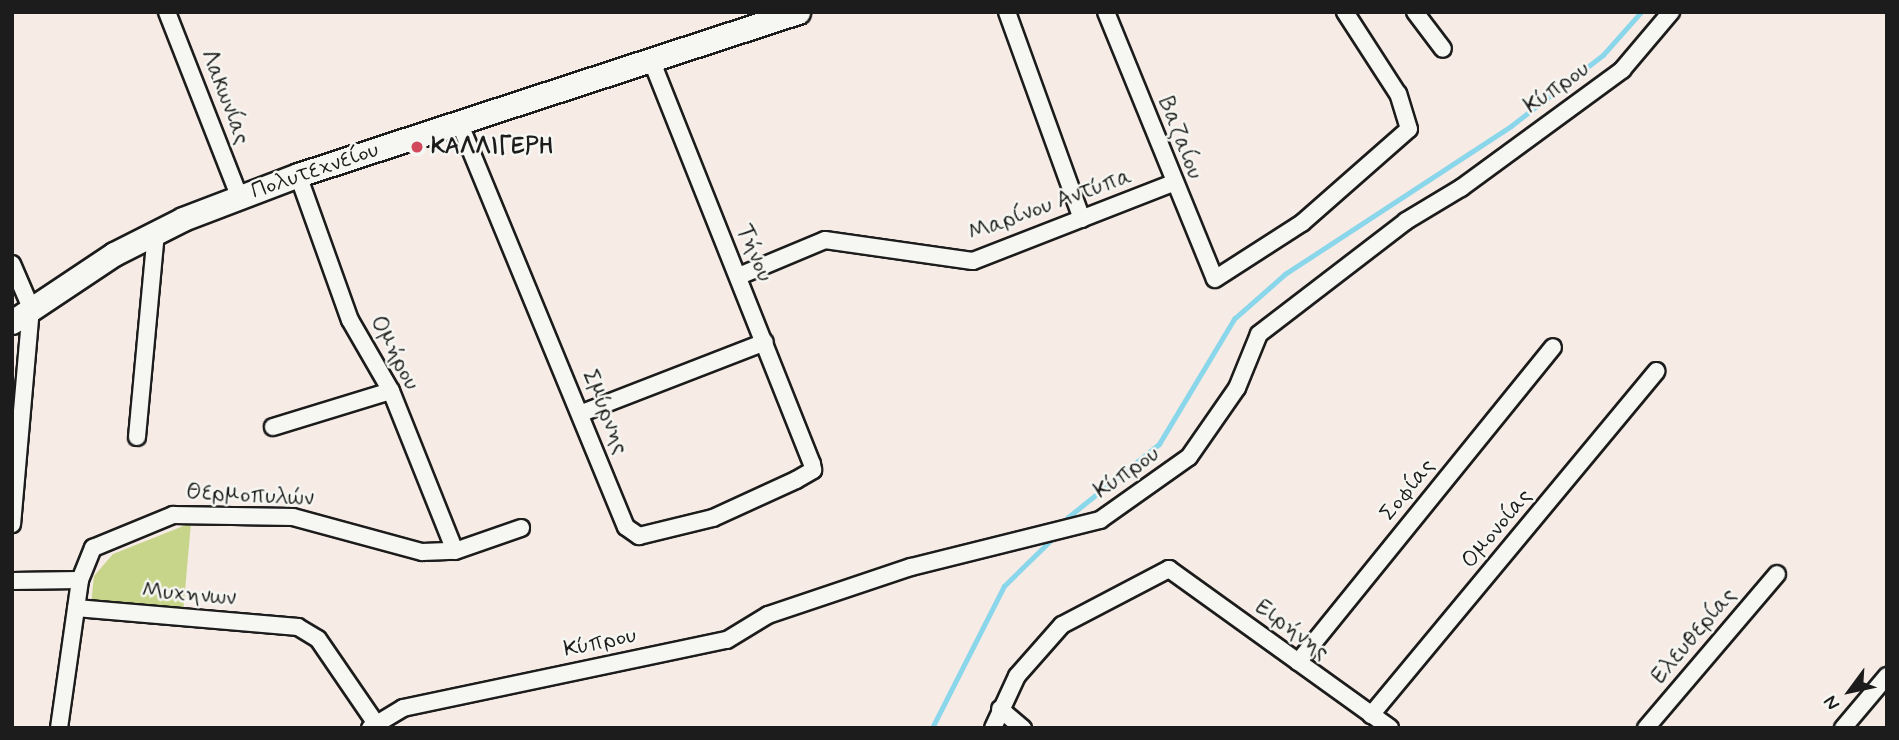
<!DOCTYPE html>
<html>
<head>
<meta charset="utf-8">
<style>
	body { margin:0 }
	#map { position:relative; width:1899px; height:740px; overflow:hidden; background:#f7ebe5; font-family:Mynerve,sans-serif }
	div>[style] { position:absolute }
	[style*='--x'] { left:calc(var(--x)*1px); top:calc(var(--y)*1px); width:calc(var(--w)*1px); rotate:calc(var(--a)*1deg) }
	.green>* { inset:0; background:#c6d589 }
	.stream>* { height:4.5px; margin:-2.25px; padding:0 2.25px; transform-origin:2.25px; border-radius:2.25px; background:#8ad6eb }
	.roads { filter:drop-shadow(2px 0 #1c1c1c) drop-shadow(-2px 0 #1c1c1c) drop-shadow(0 2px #1c1c1c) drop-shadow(0 -2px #1c1c1c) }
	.street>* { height:16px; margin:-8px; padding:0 8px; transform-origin:8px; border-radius:8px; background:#f6f6f2 }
	.secondary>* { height:23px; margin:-11.5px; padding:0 11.5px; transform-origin:11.5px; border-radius:11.5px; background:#f6f6f2 }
	.dots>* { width:19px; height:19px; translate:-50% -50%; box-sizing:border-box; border:4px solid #f6f6f2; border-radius:50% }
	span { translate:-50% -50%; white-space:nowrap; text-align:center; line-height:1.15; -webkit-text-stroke:5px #f6f6f2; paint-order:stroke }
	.street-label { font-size:23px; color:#1c1c1c }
	.poi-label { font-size:23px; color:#1c1c1c; font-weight:700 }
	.left { translate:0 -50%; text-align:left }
	.frame { position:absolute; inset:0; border:14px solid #1c1c1c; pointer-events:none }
	.north { position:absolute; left:1815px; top:656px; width:70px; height:70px; -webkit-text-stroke:5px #f6f6f2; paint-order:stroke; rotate:237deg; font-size:19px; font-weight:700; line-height:28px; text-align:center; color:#1c1c1c }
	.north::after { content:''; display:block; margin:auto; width:24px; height:32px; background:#1c1c1c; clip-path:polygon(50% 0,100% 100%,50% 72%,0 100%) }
</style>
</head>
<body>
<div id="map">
	<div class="green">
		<i style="clip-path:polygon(191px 523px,183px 613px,91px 604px,94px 576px,113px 554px)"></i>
	</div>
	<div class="stream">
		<i style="--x:1067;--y:518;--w:118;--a:-38.8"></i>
		<i style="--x:1159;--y:444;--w:146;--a:-59"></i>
		<i style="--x:1234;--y:319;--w:68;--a:-41.4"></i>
		<i style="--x:1285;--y:274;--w:270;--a:-33.2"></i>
		<i style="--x:1511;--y:126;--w:116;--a:-37.7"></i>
		<i style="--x:1603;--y:55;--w:57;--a:-48.5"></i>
		<i style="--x:932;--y:728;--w:159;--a:-63.1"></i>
		<i style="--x:1004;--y:586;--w:67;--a:-44.4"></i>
	</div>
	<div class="roads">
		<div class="street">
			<i style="--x:167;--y:12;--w:200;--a:68.6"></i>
			<i style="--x:1007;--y:12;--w:220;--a:70.1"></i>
			<i style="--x:1106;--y:12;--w:288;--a:67.8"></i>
			<i style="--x:1215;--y:279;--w:103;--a:-32.8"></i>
			<i style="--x:1302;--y:223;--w:142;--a:-41.3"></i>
			<i style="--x:1409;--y:129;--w:37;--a:-107"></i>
			<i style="--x:1398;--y:94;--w:98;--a:-122.9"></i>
			<i style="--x:1415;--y:12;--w:46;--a:52.9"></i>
			<i style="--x:459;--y:122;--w:438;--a:67.6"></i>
			<i style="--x:626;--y:527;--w:16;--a:35"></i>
			<i style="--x:639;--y:536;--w:76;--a:-13.7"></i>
			<i style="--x:713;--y:518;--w:91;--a:-24.6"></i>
			<i style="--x:796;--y:480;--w:20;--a:-30"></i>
			<i style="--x:813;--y:470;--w:6;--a:-99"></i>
			<i style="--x:812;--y:464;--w:436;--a:-111.7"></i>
			<i style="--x:298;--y:175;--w:154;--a:70.3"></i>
			<i style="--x:350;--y:320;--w:82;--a:60"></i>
			<i style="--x:391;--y:391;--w:172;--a:68.2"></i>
			<i style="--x:12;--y:264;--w:48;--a:66.6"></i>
			<i style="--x:31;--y:308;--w:217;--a:95"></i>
			<i style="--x:739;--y:276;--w:93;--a:-22.7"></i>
			<i style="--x:825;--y:240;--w:149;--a:8.1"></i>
			<i style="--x:973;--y:261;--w:215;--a:-21.3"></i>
			<i style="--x:582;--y:413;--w:196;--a:-21.2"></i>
			<i style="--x:273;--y:427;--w:123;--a:-17"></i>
			<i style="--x:137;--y:437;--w:205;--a:-84.7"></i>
			<i style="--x:12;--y:581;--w:68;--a:-0.8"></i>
			<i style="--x:76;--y:608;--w:223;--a:4.9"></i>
			<i style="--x:298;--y:627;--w:23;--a:31"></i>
			<i style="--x:318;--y:639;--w:108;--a:55.6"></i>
			<i style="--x:1298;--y:662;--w:405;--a:-51"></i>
			<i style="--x:1000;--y:709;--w:30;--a:40"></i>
			<i style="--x:1371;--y:715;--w:447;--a:-50.3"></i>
			<i style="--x:59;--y:728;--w:149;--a:-81.9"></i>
			<i style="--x:80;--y:580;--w:35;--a:-68"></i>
			<i style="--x:93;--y:548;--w:87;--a:-22.4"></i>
			<i style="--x:173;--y:515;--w:120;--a:1"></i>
			<i style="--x:293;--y:517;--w:134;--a:15.2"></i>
			<i style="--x:422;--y:552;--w:33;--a:-2"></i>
			<i style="--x:455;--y:551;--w:70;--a:-19.2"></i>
			<i style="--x:370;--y:728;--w:39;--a:-31"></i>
			<i style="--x:403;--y:708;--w:331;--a:-11.9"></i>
			<i style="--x:727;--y:640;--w:48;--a:-31.4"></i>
			<i style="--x:768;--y:615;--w:151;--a:-18.6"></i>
			<i style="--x:911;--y:567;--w:195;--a:-14"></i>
			<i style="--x:1100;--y:520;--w:109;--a:-35.3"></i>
			<i style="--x:1189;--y:457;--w:84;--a:-55.2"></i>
			<i style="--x:1237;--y:388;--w:58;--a:-67.8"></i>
			<i style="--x:1259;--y:334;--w:185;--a:-37.5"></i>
			<i style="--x:1406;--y:221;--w:64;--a:-31"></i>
			<i style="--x:1461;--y:188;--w:200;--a:-36.2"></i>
			<i style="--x:1622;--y:70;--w:76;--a:-49.8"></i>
			<i style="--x:993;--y:728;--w:57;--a:-65.2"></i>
			<i style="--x:1017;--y:676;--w:68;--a:-48.6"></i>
			<i style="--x:1062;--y:625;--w:121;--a:-27.6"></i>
			<i style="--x:1169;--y:569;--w:272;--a:35.7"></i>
			<i style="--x:1646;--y:728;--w:202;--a:-49.6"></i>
			<i style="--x:1843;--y:728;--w:68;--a:-49.8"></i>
		</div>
		<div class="secondary">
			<i style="--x:12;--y:322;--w:123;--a:-33.7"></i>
			<i style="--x:114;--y:254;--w:77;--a:-26.9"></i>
			<i style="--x:183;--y:219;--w:123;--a:-20.9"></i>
			<i style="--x:298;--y:175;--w:526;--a:-18.06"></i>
		</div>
	</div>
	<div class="dots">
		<i style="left:417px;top:147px;background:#d1495b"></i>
	</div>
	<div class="street-label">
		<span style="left:1557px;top:88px;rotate:-35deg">Κύπρου</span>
		<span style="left:225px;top:97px;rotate:69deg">Λακωνίας</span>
		<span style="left:1180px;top:138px;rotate:69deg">Βαζαίου</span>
		<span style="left:315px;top:171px;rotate:-19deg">Πολυτεχνείου</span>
		<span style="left:1050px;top:205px;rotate:-20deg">Μαρίνου Αντύπα</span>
		<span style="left:754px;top:253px;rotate:68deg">Τήνου</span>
		<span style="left:394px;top:353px;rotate:62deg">Ομήρου</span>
		<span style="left:605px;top:412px;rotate:68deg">Σμύρνης</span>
		<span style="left:1127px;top:473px;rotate:-35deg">Κύπρου</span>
		<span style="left:1408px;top:490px;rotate:-51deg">Σοφίας</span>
		<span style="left:250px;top:496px;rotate:3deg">Θερμοπυλών</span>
		<span style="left:1497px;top:529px;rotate:-50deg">Ομονοίας</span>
		<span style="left:189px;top:595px;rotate:5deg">Μυχηνων</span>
		<span style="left:1292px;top:630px;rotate:36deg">Ειρήνης</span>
		<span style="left:1694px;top:636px;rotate:-50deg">Ελευθερίας</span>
		<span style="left:600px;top:643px;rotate:-12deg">Κύπρου</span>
	</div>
	<div class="poi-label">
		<span class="left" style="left:431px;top:147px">ΚΑΛΛΙΓΕΡΗ</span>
	</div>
	<div class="frame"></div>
	<div class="north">N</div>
</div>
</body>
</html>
